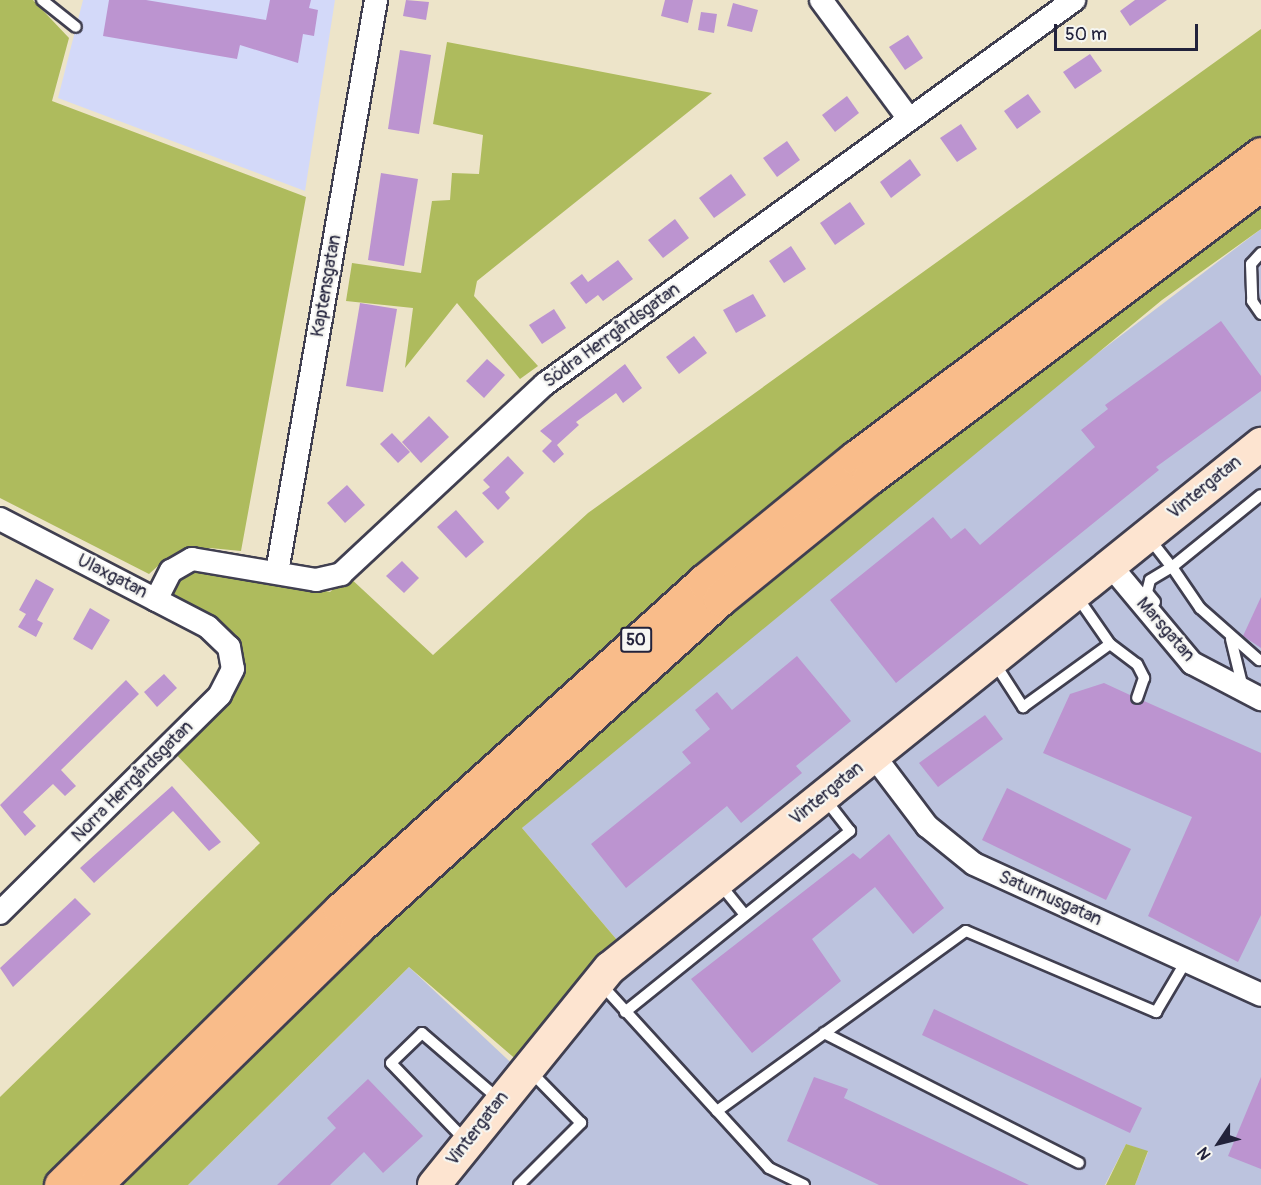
<!DOCTYPE html>
<html>
<head>
<meta charset="utf-8">
<style>
	body { margin:0 }
	#map { position:relative; width:1261px; height:1185px; overflow:hidden; background:#ede4c9; font-family:Pangolin,sans-serif }
	div>[style] { position:absolute }
	[style*='--x'] { left:calc(var(--x)*1px); top:calc(var(--y)*1px); width:calc(var(--w)*1px); rotate:calc(var(--a)*1deg) }
	.built>* { inset:0; background:#d3d9f9 }
	.industrial>* { inset:0; background:#bcc3de }
	.green>* { inset:0; background:#aebb5d }
	.building>* { inset:0; background:#bc94d0 }
	.roads { filter:drop-shadow(2px 0 #403f50) drop-shadow(-2px 0 #403f50) drop-shadow(0 2px #403f50) drop-shadow(0 -2px #403f50) }
	.lane>* { height:10px; margin:-5px; padding:0 5px; transform-origin:5px; border-radius:5px; background:#fff }
	.street>* { height:22px; margin:-11px; padding:0 11px; transform-origin:11px; border-radius:11px; background:#fff }
	.secondary>* { height:32px; margin:-16px; padding:0 16px; transform-origin:16px; border-radius:16px; background:#fde4d0 }
	.highway>* { height:33px; margin:-16.5px; padding:0 16.5px; transform-origin:16.5px; border-radius:16.5px; background:#f9bc8a }
	span { translate:-50% -50%; white-space:nowrap; text-align:center; line-height:1.15; -webkit-text-stroke:4.5px #f6f6f2; paint-order:stroke }
	.shield-label span { padding:2px 4px; background:#f6f6f2; border:2px solid; border-radius:4px; -webkit-text-stroke-width:0 }
	.shield-label { font-size:16px; color:#22223b; font-weight:700 }
	.street-label { font-size:18px; color:#22223b }
	.north { position:absolute; left:1189px; top:1113px; width:60px; height:60px; -webkit-text-stroke:4px #f6f6f2; paint-order:stroke; rotate:235deg; font-size:16px; font-weight:700; line-height:24px; text-align:center; color:#22223b }
	.north::after { content:''; display:block; margin:auto; width:21px; height:27px; background:#22223b; clip-path:polygon(50% 0,100% 100%,50% 72%,0 100%) }
	.scale { position:absolute; left:1054px; top:24px; width:144px; height:27px; box-sizing:border-box; border:3px solid #22223b; border-top:0; padding-left:8px; font-size:18px; line-height:21px; white-space:nowrap; color:#22223b; -webkit-text-stroke:4px #f6f6f2; paint-order:stroke }
</style>
</head>
<body>
<div id="map">
	<div class="built">
		<i style="clip-path:polygon(83px 0,335px 0,305px 191px,58px 98px)"></i>
	</div>
	<div class="industrial">
		<i style="clip-path:polygon(1261px 229px,1261px 1185px,1135px 1185px,1148px 1152px,1126px 1144px,1105px 1185px,188px 1185px,409px 967px,522px 1073px,628px 953px,522px 828px,856px 537px)"></i>
	</div>
	<div class="green">
		<i style="clip-path:polygon(0 0,33px 0,69px 38px,52px 101px,306px 197px,241px 551px,210px 548px,159px 565px,149px 574px,0 498px)"></i>
		<i style="clip-path:polygon(1261px 29px,1261px 229px,1162px 300px,522px 828px,628px 953px,526px 1068px,409px 967px,188px 1185px,0 1185px,0 1097px,260px 843px,172px 750px,230px 692px,231px 649px,147px 602px,180px 573px,212px 565px,330px 592px,348px 576px,433px 655px,588px 513px)"></i>
		<i style="clip-path:polygon(447px 42px,712px 93px,477px 281px,474px 296px,538px 366px,520px 379px,457px 303px,405px 368px,413px 308px,346px 301px,352px 263px,421px 273px,432px 201px,450px 200px,452px 173px,479px 174px,483px 135px,433px 124px)"></i>
		<i style="clip-path:polygon(1126px 1144px,1148px 1151px,1135px 1185px,1106px 1185px)"></i>
	</div>
	<div class="building">
		<i style="clip-path:polygon(109px 0,146px 0,266px 20px,270px 0,311px 0,309px 8px,318px 10px,314px 36px,303px 34px,298px 63px,240px 45px,237px 59px,103px 36px)"></i>
		<i style="clip-path:polygon(406px 0,429px 2px,426px 20px,403px 16px)"></i>
		<i style="clip-path:polygon(665px 0,693px 0,688px 23px,661px 16px)"></i>
		<i style="clip-path:polygon(1135px 0,1167px 0,1130px 26px,1120px 11px)"></i>
		<i style="clip-path:polygon(733px 3px,758px 10px,752px 32px,727px 26px)"></i>
		<i style="clip-path:polygon(701px 12px,717px 14px,714px 33px,698px 30px)"></i>
		<i style="clip-path:polygon(908px 35px,923px 58px,905px 70px,889px 47px)"></i>
		<i style="clip-path:polygon(400px 50px,431px 55px,419px 134px,388px 129px)"></i>
		<i style="clip-path:polygon(1090px 54px,1102px 71px,1075px 89px,1063px 72px)"></i>
		<i style="clip-path:polygon(1028px 94px,1041px 112px,1017px 129px,1004px 111px)"></i>
		<i style="clip-path:polygon(847px 96px,859px 113px,835px 132px,822px 115px)"></i>
		<i style="clip-path:polygon(961px 124px,977px 149px,957px 162px,940px 138px)"></i>
		<i style="clip-path:polygon(787px 141px,800px 160px,777px 177px,763px 158px)"></i>
		<i style="clip-path:polygon(910px 159px,921px 175px,891px 198px,880px 182px)"></i>
		<i style="clip-path:polygon(381px 173px,418px 179px,404px 266px,368px 260px)"></i>
		<i style="clip-path:polygon(731px 174px,746px 195px,714px 218px,699px 198px)"></i>
		<i style="clip-path:polygon(850px 202px,865px 224px,835px 245px,820px 223px)"></i>
		<i style="clip-path:polygon(675px 219px,689px 238px,663px 258px,648px 240px)"></i>
		<i style="clip-path:polygon(791px 246px,806px 269px,784px 283px,769px 261px)"></i>
		<i style="clip-path:polygon(618px 260px,633px 279px,603px 301px,598px 295px,586px 304px,570px 283px,582px 274px,588px 282px)"></i>
		<i style="clip-path:polygon(753px 294px,766px 316px,736px 333px,723px 310px)"></i>
		<i style="clip-path:polygon(360px 303px,397px 309px,383px 392px,346px 386px)"></i>
		<i style="clip-path:polygon(554px 309px,566px 328px,542px 344px,529px 325px)"></i>
		<i style="clip-path:polygon(1221px 321px,1261px 376px,1261px 391px,1156px 467px,1159px 470px,896px 683px,830px 600px,933px 517px,951px 539px,965px 528px,980px 545px,1095px 447px,1081px 430px,1108px 409px,1105px 405px)"></i>
		<i style="clip-path:polygon(694px 336px,707px 353px,679px 374px,666px 357px)"></i>
		<i style="clip-path:polygon(487px 359px,505px 375px,484px 398px,466px 381px)"></i>
		<i style="clip-path:polygon(625px 364px,642px 388px,623px 403px,616px 393px,576px 422px,579px 425px,557px 445px,564px 454px,554px 463px,542px 451px,552px 441px,540px 431px)"></i>
		<i style="clip-path:polygon(429px 416px,449px 437px,421px 463px,402px 442px)"></i>
		<i style="clip-path:polygon(392px 433px,410px 452px,398px 463px,380px 444px)"></i>
		<i style="clip-path:polygon(508px 456px,524px 473px,505px 492px,510px 498px,498px 510px,482px 493px,490px 487px,483px 480px)"></i>
		<i style="clip-path:polygon(347px 485px,365px 505px,345px 523px,327px 503px)"></i>
		<i style="clip-path:polygon(456px 510px,484px 542px,466px 558px,437px 527px)"></i>
		<i style="clip-path:polygon(402px 561px,419px 578px,404px 593px,386px 576px)"></i>
		<i style="clip-path:polygon(36px 579px,54px 589px,37px 620px,43px 623px,36px 637px,18px 627px,26px 614px,19px 610px)"></i>
		<i style="clip-path:polygon(1261px 597px,1261px 648px,1243px 636px)"></i>
		<i style="clip-path:polygon(90px 608px,110px 620px,92px 650px,73px 639px)"></i>
		<i style="clip-path:polygon(797px 656px,851px 721px,796px 766px,802px 773px,741px 823px,727px 806px,626px 888px,591px 844px,691px 763px,682px 752px,710px 729px,695px 710px,717px 692px,732px 710px)"></i>
		<i style="clip-path:polygon(164px 674px,177px 688px,157px 707px,144px 692px)"></i>
		<i style="clip-path:polygon(126px 680px,139px 694px,61px 770px,76px 786px,65px 796px,53px 784px,23px 812px,36px 826px,25px 836px,0 805px)"></i>
		<i style="clip-path:polygon(1104px 683px,1130px 695px,1134px 705px,1144px 701px,1261px 753px,1261px 915px,1238px 962px,1148px 916px,1192px 817px,1043px 753px,1070px 694px)"></i>
		<i style="clip-path:polygon(985px 715px,1003px 739px,938px 787px,919px 763px)"></i>
		<i style="clip-path:polygon(172px 786px,221px 842px,209px 851px,173px 811px,94px 883px,80px 868px)"></i>
		<i style="clip-path:polygon(1007px 788px,1131px 849px,1106px 900px,982px 840px)"></i>
		<i style="clip-path:polygon(889px 834px,944px 908px,913px 934px,875px 887px,812px 939px,841px 981px,752px 1053px,691px 979px,853px 853px,860px 859px)"></i>
		<i style="clip-path:polygon(75px 898px,91px 914px,13px 987px,0 968px)"></i>
		<i style="clip-path:polygon(934px 1009px,1142px 1108px,1130px 1133px,922px 1035px)"></i>
		<i style="clip-path:polygon(814px 1077px,848px 1089px,844px 1098px,1029px 1185px,879px 1185px,787px 1141px)"></i>
		<i style="clip-path:polygon(1261px 1077px,1261px 1169px,1228px 1156px)"></i>
		<i style="clip-path:polygon(368px 1079px,423px 1136px,383px 1173px,364px 1152px,330px 1185px,277px 1185px,336px 1128px,327px 1118px)"></i>
	</div>
	<div class="roads">
		<div class="lane">
			<i style="--x:42;--y:0;--w:43;--a:38.5"></i>
			<i style="--x:1261;--y:253;--w:15;--a:132"></i>
			<i style="--x:1251;--y:264;--w:37;--a:88"></i>
			<i style="--x:1252;--y:301;--w:16;--a:55"></i>
			<i style="--x:1149;--y:538;--w:37;--a:52"></i>
			<i style="--x:1172;--y:567;--w:114;--a:-39"></i>
			<i style="--x:1155;--y:602;--w:13;--a:-129"></i>
			<i style="--x:1147;--y:592;--w:12;--a:-76"></i>
			<i style="--x:1150;--y:580;--w:26;--a:-31"></i>
			<i style="--x:1172;--y:567;--w:50;--a:55.7"></i>
			<i style="--x:1200;--y:608;--w:79;--a:41.4"></i>
			<i style="--x:1231;--y:639;--w:42;--a:76.3"></i>
			<i style="--x:1110;--y:644;--w:34;--a:37"></i>
			<i style="--x:1137;--y:664;--w:16;--a:63"></i>
			<i style="--x:1144;--y:678;--w:21;--a:109"></i>
			<i style="--x:994;--y:662;--w:54;--a:57.2"></i>
			<i style="--x:1023;--y:707;--w:107;--a:-35.9"></i>
			<i style="--x:1110;--y:644;--w:60;--a:-124.8"></i>
			<i style="--x:719;--y:883;--w:41;--a:50.9"></i>
			<i style="--x:600;--y:983;--w:173;--a:47.6"></i>
			<i style="--x:717;--y:1111;--w:307;--a:-35.9"></i>
			<i style="--x:966;--y:931;--w:207;--a:23.1"></i>
			<i style="--x:1156;--y:1012;--w:59;--a:-59.5"></i>
			<i style="--x:625;--y:1012;--w:289;--a:-38.8"></i>
			<i style="--x:850;--y:831;--w:41;--a:-128"></i>
			<i style="--x:824;--y:1033;--w:286;--a:27"></i>
			<i style="--x:717;--y:1111;--w:77;--a:47.6"></i>
			<i style="--x:769;--y:1168;--w:39;--a:26"></i>
			<i style="--x:466;--y:1141;--w:108;--a:-133.9"></i>
			<i style="--x:391;--y:1063;--w:43;--a:-44.1"></i>
			<i style="--x:422;--y:1033;--w:103;--a:40.7"></i>
			<i style="--x:519;--y:1185;--w:88;--a:-45"></i>
			<i style="--x:581;--y:1123;--w:71;--a:-134.4"></i>
		</div>
		<div class="street">
			<i style="--x:821;--y:0;--w:148;--a:53.5"></i>
			<i style="--x:0;--y:519;--w:234;--a:27.4"></i>
			<i style="--x:208;--y:627;--w:29;--a:44"></i>
			<i style="--x:229;--y:647;--w:22;--a:80"></i>
			<i style="--x:233;--y:669;--w:29;--a:117"></i>
			<i style="--x:220;--y:695;--w:310;--a:135.3"></i>
			<i style="--x:1110;--y:565;--w:128;--a:50.1"></i>
			<i style="--x:1192;--y:663;--w:78;--a:27.6"></i>
			<i style="--x:277;--y:572;--w:581;--a:-80.18"></i>
			<i style="--x:156;--y:600;--w:33;--a:-63"></i>
			<i style="--x:171;--y:571;--w:24;--a:-30"></i>
			<i style="--x:192;--y:559;--w:126;--a:9.6"></i>
			<i style="--x:316;--y:580;--w:26;--a:-13"></i>
			<i style="--x:341;--y:574;--w:279;--a:-43"></i>
			<i style="--x:545;--y:384;--w:654;--a:-35.98"></i>
			<i style="--x:874;--y:756;--w:88;--a:52.9"></i>
			<i style="--x:927;--y:826;--w:60;--a:39"></i>
			<i style="--x:974;--y:864;--w:315;--a:24.5"></i>
		</div>
		<div class="secondary">
			<i style="--x:434;--y:1185;--w:279;--a:-51"></i>
			<i style="--x:610;--y:968;--w:836;--a:-38.83"></i>
		</div>
		<div class="highway">
			<i style="--x:61;--y:1185;--w:392;--a:-44.6"></i>
			<i style="--x:340;--y:910;--w:491;--a:-42.1"></i>
			<i style="--x:704;--y:581;--w:195;--a:-39.2"></i>
			<i style="--x:855;--y:458;--w:507;--a:-36.82"></i>
			<i style="--x:95;--y:1185;--w:366;--a:-44.4"></i>
			<i style="--x:356;--y:929;--w:491;--a:-42.2"></i>
			<i style="--x:720;--y:599;--w:192;--a:-39.1"></i>
			<i style="--x:869;--y:478;--w:490;--a:-36.9"></i>
		</div>
	</div>
	<div class="shield-label">
		<span style="left:636px;top:640px">50</span>
	</div>
	<div class="street-label">
		<span style="left:327px;top:286px;rotate:-80deg">Kaptensgatan</span>
		<span style="left:612px;top:336px;rotate:-36deg">Södra Herrgårdsgatan</span>
		<span style="left:1205px;top:488px;rotate:-39deg">Vintergatan</span>
		<span style="left:112px;top:577px;rotate:27deg">Ulaxgatan</span>
		<span style="left:1165px;top:630px;rotate:49deg">Marsgatan</span>
		<span style="left:133px;top:782px;rotate:-45deg">Norra Herrgårdsgatan</span>
		<span style="left:827px;top:794px;rotate:-39deg">Vintergatan</span>
		<span style="left:1050px;top:899px;rotate:24deg">Saturnusgatan</span>
		<span style="left:478px;top:1129px;rotate:-52deg">Vintergatan</span>
	</div>
	<div class="north">N</div>
	<div class="scale">50 m</div>
</div>
</body>
</html>
